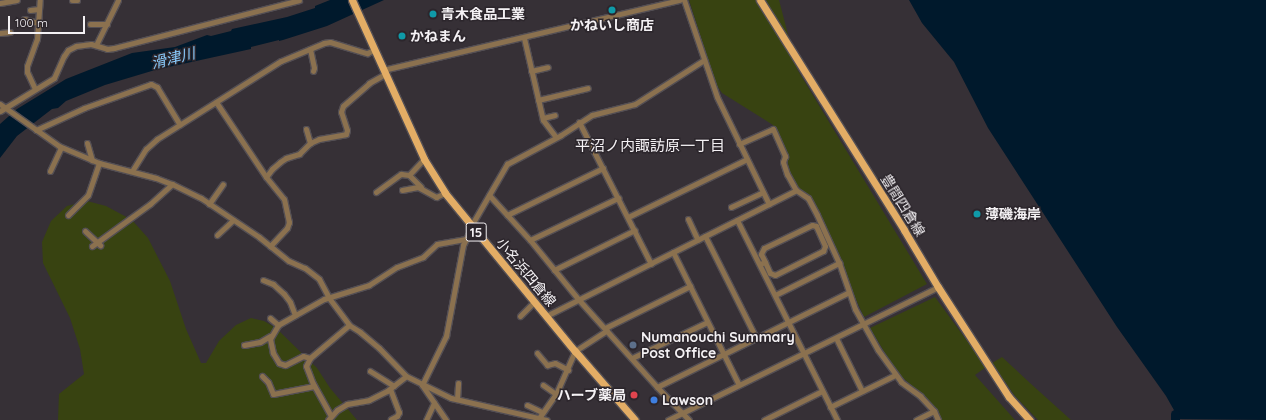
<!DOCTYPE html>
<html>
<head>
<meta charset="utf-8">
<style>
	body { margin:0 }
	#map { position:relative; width:1266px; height:420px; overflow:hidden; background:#363036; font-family:Quicksand,"Noto Sans JP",sans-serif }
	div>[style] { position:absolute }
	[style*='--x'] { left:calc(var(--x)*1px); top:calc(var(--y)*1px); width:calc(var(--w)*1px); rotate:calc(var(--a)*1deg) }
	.green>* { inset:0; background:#384311 }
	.water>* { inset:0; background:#00192c }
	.river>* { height:9px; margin:-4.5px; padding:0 4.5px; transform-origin:4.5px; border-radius:4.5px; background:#00192c }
	.roads { filter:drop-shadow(1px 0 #544f54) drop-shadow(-1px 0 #544f54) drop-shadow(0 1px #544f54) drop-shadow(0 -1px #544f54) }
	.minor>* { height:5px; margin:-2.5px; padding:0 2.5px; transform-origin:2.5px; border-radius:2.5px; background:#8b714f }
	.major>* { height:7px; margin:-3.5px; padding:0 3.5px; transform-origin:3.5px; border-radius:3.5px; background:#e3ad65 }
	.dots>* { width:11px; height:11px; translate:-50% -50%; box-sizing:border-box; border:2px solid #2c262c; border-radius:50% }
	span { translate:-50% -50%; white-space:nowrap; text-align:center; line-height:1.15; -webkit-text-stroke:3px #2c262c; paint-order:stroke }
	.shield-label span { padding:1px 3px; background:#2c262c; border:1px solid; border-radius:3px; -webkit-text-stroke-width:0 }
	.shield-label { font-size:13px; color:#f4f1f4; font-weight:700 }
	.poi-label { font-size:14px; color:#f4f1f4; font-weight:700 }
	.left { translate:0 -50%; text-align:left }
	.right { translate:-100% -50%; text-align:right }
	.street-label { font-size:14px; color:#f4f1f4 }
	.water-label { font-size:15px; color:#88c9fa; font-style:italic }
	.neighbourhood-label { font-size:15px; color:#f4f1f4 }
	.scale { position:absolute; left:8px; top:16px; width:77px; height:18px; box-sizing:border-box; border:2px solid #f4f1f4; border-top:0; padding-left:5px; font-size:12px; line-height:14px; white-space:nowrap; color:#f4f1f4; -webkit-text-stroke:3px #2c262c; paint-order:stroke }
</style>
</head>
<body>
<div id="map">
	<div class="green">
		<i style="clip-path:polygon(689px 0,779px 0,797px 69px,927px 284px,864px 317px,809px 196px,798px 188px,789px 171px,787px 154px,773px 125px,722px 93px,716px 84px)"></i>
		<i style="clip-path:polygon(87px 201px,106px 206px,132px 220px,148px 238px,170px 281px,186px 329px,201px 363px,206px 363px,219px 341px,236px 325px,251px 318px,264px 321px,276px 328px,317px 368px,330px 388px,357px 420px,58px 420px,59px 394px,84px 374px,80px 349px,70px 318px,43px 263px,42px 242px,51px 221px,67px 206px)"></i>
		<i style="clip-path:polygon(935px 297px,986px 367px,975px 375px,1015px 420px,942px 420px,937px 410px,921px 393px,897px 373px,870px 328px)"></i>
		<i style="clip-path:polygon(1002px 357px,1030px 383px,1071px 420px,1038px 420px,1015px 396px,992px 363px)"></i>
	</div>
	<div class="water">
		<i style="clip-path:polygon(330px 0,384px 0,327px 26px,283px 40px,279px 41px,279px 40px,251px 47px,251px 49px,155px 70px,105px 85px,66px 101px,58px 108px,52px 109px,17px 136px,0 158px,0 124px,17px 109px,66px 79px,132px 53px,175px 47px,207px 35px,211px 36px,231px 31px,232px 29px,287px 17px,315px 8px,315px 6px)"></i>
		<i style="clip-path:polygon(909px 0,1266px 0,1266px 420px,1179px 419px,1166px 396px,1117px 327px,988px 128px,954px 62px,922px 23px)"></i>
	</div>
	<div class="river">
		<i style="--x:1175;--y:414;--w:6;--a:90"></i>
	</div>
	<div class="roads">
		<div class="minor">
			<i style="--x:72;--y:0;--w:5;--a:0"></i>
			<i style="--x:684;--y:0;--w:102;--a:71.2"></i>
			<i style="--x:717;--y:97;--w:119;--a:64.1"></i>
			<i style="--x:0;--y:3;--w:17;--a:-10"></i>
			<i style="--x:30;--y:10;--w:9;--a:-6"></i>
			<i style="--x:24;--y:19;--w:15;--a:16"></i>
			<i style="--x:90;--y:24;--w:17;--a:0"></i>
			<i style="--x:0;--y:33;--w:10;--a:-6"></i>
			<i style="--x:524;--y:38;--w:84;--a:77"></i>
			<i style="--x:543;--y:120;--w:21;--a:53"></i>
			<i style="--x:96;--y:45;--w:50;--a:-63.9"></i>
			<i style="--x:310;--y:49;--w:19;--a:78"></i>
			<i style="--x:314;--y:68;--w:3;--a:108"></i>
			<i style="--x:383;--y:70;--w:305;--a:-13.3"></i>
			<i style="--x:531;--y:71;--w:17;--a:-13"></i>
			<i style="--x:35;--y:89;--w:19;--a:-115"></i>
			<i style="--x:27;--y:72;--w:6;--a:-90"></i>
			<i style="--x:27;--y:66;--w:29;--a:-70"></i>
			<i style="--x:37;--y:39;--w:39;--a:-86"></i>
			<i style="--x:538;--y:100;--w:51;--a:-13.5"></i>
			<i style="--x:216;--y:102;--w:90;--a:56.3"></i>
			<i style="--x:266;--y:177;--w:28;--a:51"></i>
			<i style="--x:284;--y:199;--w:24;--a:78"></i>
			<i style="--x:289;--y:222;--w:6;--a:108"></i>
			<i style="--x:287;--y:228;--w:25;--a:133"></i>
			<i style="--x:0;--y:104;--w:72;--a:35.4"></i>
			<i style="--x:59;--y:146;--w:43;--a:23"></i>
			<i style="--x:99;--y:163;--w:59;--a:14.7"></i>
			<i style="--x:156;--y:178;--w:17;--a:21"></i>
			<i style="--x:172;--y:184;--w:32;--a:26"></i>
			<i style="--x:201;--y:198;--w:70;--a:33.9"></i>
			<i style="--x:259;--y:237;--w:38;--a:39"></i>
			<i style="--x:289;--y:261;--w:17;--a:24"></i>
			<i style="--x:305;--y:268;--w:18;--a:38"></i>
			<i style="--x:319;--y:279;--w:21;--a:62"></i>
			<i style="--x:329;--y:298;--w:34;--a:53"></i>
			<i style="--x:349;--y:325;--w:13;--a:32"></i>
			<i style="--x:360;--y:332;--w:25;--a:40"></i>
			<i style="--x:379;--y:348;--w:39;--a:46"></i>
			<i style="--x:406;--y:376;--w:50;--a:26.1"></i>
			<i style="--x:451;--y:398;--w:98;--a:12.9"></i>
			<i style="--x:0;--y:111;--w:63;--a:-31.4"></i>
			<i style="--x:54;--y:78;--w:24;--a:-66"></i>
			<i style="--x:64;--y:56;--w:7;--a:-56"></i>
			<i style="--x:68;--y:50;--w:9;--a:-27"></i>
			<i style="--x:76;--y:46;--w:15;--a:-8"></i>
			<i style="--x:91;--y:44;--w:17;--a:17"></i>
			<i style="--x:107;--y:49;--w:7;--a:-8"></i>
			<i style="--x:114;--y:48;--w:191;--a:-14.5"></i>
			<i style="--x:543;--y:118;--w:12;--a:-14"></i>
			<i style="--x:579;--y:122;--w:159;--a:63.1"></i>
			<i style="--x:306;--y:129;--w:15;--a:74"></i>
			<i style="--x:36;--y:130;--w:53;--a:-24.6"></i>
			<i style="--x:84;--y:108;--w:71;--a:-19.7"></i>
			<i style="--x:151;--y:84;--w:7;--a:27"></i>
			<i style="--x:157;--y:87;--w:44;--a:58.8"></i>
			<i style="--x:87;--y:143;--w:18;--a:74"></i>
			<i style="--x:739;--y:144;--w:37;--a:-24"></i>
			<i style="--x:773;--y:129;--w:30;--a:66"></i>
			<i style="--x:785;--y:156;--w:6;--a:108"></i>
			<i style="--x:783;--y:162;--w:13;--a:72"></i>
			<i style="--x:787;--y:174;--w:18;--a:61"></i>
			<i style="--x:796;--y:190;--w:14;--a:34"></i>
			<i style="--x:808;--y:198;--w:19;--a:62"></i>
			<i style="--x:817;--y:215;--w:53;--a:65.4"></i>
			<i style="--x:839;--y:263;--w:49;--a:70.8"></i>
			<i style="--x:855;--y:309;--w:47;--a:60.7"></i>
			<i style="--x:878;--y:350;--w:39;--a:54"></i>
			<i style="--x:901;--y:382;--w:24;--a:36"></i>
			<i style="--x:920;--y:396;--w:21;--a:47"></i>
			<i style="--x:934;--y:411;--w:10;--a:66"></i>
			<i style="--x:50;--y:171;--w:26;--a:-65"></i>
			<i style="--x:132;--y:171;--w:26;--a:-58"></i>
			<i style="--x:146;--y:149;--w:15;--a:-42"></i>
			<i style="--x:157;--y:139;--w:146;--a:-32.2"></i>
			<i style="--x:281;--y:61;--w:47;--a:-22.7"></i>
			<i style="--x:324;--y:43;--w:6;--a:-9"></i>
			<i style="--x:330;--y:42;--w:39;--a:17"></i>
			<i style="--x:367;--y:53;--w:8;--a:-23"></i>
			<i style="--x:409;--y:175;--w:17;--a:45"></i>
			<i style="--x:266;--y:177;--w:10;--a:-53"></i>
			<i style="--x:272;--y:169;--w:11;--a:-41"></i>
			<i style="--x:280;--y:162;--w:7;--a:-34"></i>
			<i style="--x:286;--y:158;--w:14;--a:-17"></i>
			<i style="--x:299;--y:154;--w:16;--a:-45"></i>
			<i style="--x:310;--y:143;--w:10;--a:-24"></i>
			<i style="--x:319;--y:139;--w:27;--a:-10"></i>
			<i style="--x:346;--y:134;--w:4;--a:-76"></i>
			<i style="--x:347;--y:130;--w:19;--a:-108"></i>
			<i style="--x:341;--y:112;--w:6;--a:-72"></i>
			<i style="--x:343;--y:106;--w:35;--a:-41"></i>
			<i style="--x:369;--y:83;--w:18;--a:-29"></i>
			<i style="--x:402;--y:190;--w:16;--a:-11"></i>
			<i style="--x:418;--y:187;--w:21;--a:29"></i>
			<i style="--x:436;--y:197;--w:10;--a:-24"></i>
			<i style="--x:376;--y:192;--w:31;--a:-36"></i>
			<i style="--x:401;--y:174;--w:8;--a:7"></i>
			<i style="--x:409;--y:175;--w:22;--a:-47"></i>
			<i style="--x:489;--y:195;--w:61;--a:47.7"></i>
			<i style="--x:530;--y:240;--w:77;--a:50.8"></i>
			<i style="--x:579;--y:300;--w:117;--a:48.1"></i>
			<i style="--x:657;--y:387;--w:46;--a:45.9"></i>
			<i style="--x:209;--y:204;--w:24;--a:-55"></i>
			<i style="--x:731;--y:207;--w:35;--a:-25"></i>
			<i style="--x:68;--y:215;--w:28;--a:-45"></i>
			<i style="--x:88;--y:195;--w:34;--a:-71"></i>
			<i style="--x:507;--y:215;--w:107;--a:-26.1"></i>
			<i style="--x:628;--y:217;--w:132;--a:-26"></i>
			<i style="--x:688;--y:219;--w:23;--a:65"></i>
			<i style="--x:737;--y:220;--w:224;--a:63.4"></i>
			<i style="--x:471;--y:226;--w:72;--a:-59.9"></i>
			<i style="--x:507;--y:164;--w:61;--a:-28.2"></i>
			<i style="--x:561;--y:135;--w:37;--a:-33"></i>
			<i style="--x:592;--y:115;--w:44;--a:-14.3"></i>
			<i style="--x:635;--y:104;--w:82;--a:-32.5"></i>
			<i style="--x:85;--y:231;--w:21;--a:43"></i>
			<i style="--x:217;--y:235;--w:22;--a:-43"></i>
			<i style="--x:705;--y:236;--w:114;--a:63.4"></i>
			<i style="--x:530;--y:240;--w:98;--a:-25.5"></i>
			<i style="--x:92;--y:246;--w:72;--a:-35.9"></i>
			<i style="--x:150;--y:204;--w:30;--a:-42"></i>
			<i style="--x:673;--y:252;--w:148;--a:63.6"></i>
			<i style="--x:760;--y:264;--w:5;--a:-22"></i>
			<i style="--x:765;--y:262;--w:12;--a:66"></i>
			<i style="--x:770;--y:273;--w:5;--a:22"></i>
			<i style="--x:775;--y:275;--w:54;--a:-26.6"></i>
			<i style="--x:823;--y:251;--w:5;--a:-68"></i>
			<i style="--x:825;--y:246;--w:22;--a:-114"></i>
			<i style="--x:816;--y:226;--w:4;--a:-166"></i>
			<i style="--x:812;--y:225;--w:53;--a:154.4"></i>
			<i style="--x:764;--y:248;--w:7;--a:117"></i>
			<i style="--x:761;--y:254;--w:9;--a:63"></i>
			<i style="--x:554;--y:270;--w:90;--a:-26.3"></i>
			<i style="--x:263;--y:280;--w:11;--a:22"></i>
			<i style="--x:273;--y:284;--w:15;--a:42"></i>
			<i style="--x:284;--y:294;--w:10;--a:53"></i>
			<i style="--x:290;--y:302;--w:14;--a:69"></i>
			<i style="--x:775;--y:295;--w:72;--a:-26.6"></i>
			<i style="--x:520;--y:316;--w:20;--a:-45"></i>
			<i style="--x:546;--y:316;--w:280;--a:-26.7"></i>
			<i style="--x:270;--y:318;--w:11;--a:41"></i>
			<i style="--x:605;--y:328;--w:95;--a:-26.3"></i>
			<i style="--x:836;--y:338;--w:59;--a:63.9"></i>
			<i style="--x:244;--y:345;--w:16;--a:-11"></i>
			<i style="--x:260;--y:342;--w:12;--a:-31"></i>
			<i style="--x:537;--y:353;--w:16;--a:50"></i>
			<i style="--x:547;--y:365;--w:8;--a:-14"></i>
			<i style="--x:555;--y:363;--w:15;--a:28"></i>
			<i style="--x:310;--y:358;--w:7;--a:-164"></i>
			<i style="--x:303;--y:356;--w:20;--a:153"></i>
			<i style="--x:285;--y:365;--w:6;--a:-162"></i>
			<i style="--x:279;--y:363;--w:12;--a:-121"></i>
			<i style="--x:273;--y:353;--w:14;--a:-102"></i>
			<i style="--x:270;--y:339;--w:16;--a:-60"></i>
			<i style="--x:278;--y:325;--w:53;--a:-29.5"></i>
			<i style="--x:324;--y:299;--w:47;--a:-17.3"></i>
			<i style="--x:369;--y:285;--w:33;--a:-33"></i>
			<i style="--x:397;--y:267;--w:28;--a:-21"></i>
			<i style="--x:423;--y:257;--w:19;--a:-43"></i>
			<i style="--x:437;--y:244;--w:28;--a:-10"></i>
			<i style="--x:632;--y:358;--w:83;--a:-25.6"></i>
			<i style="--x:370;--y:371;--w:28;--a:32"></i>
			<i style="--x:262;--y:376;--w:8;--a:45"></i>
			<i style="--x:268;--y:382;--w:13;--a:67"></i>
			<i style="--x:273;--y:394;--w:42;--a:-11"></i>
			<i style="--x:543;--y:385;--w:16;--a:35"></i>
			<i style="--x:657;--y:387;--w:214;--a:-26.3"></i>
			<i style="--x:390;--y:389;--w:25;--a:69"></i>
			<i style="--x:399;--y:412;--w:4;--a:117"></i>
			<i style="--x:397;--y:416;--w:7;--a:153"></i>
			<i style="--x:457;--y:399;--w:16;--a:-86"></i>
			<i style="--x:527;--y:405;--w:17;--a:25"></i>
			<i style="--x:830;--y:407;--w:72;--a:-26.2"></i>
			<i style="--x:331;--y:416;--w:37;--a:-119"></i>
			<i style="--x:313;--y:384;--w:19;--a:-111"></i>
			<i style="--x:306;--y:366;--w:9;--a:-63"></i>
			<i style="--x:310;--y:358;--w:51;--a:-40.2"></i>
			<i style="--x:539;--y:418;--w:29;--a:-55"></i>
			<i style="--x:556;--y:394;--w:47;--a:-66.2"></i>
			<i style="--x:575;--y:351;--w:38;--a:-33"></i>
			<i style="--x:328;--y:420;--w:13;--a:-48"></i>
			<i style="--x:337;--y:410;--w:12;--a:-31"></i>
			<i style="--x:347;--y:404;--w:22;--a:-10"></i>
			<i style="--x:369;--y:400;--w:20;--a:-27"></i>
			<i style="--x:387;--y:391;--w:24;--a:-38"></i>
			<i style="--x:426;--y:420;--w:19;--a:-65"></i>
			<i style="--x:446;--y:420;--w:42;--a:-124.4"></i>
			<i style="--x:422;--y:385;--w:55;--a:-63.9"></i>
			<i style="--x:446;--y:336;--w:93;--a:-79.4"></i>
			<i style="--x:463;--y:245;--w:11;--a:-63"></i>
			<i style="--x:468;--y:235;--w:9;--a:-36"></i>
			<i style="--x:668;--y:420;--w:301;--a:-26.2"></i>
			<i style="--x:764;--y:420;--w:65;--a:-26.6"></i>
			<i style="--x:916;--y:420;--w:20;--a:-27"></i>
		</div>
		<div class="major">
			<i style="--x:352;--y:0;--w:175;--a:65.6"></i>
			<i style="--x:424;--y:159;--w:40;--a:58"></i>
			<i style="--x:445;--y:193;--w:205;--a:50.6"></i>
			<i style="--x:575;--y:351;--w:91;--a:49"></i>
			<i style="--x:760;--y:0;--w:271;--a:57.9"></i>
			<i style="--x:904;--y:230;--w:66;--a:59.2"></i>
			<i style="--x:938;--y:287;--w:131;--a:57.2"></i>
			<i style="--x:1009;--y:397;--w:31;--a:48"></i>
		</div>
	</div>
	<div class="dots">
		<i style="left:612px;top:10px;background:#0f9aa8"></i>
		<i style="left:433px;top:14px;background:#0f9aa8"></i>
		<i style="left:402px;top:36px;background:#0f9aa8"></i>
		<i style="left:977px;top:214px;background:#0f9aa8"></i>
		<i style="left:633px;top:345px;background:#5c6f8a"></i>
		<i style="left:634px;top:395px;background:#e0444e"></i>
		<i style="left:654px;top:400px;background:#3f7fe0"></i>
	</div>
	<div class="shield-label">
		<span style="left:476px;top:232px">15</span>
	</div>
	<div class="poi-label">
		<span class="left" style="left:441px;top:14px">青木食品工業</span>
		<span style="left:612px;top:25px">かねいし商店</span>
		<span class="left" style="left:410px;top:36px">かねまん</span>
		<span class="left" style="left:985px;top:214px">薄磯海岸</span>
		<span class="left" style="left:641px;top:345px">Numanouchi Summary<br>Post Office</span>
		<span class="right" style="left:626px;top:395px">ハーブ薬局</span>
		<span class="left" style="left:662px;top:400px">Lawson</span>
	</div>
	<div class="street-label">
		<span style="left:903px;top:205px;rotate:58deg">豊間四倉線</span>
		<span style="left:526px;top:272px;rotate:50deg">小名浜四倉線</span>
	</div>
	<div class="water-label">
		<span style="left:173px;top:58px;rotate:-14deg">滑津川</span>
	</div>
	<div class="neighbourhood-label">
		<span style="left:650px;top:146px">平沼ノ内諏訪原一丁目</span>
	</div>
	<div class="scale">100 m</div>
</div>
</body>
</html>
